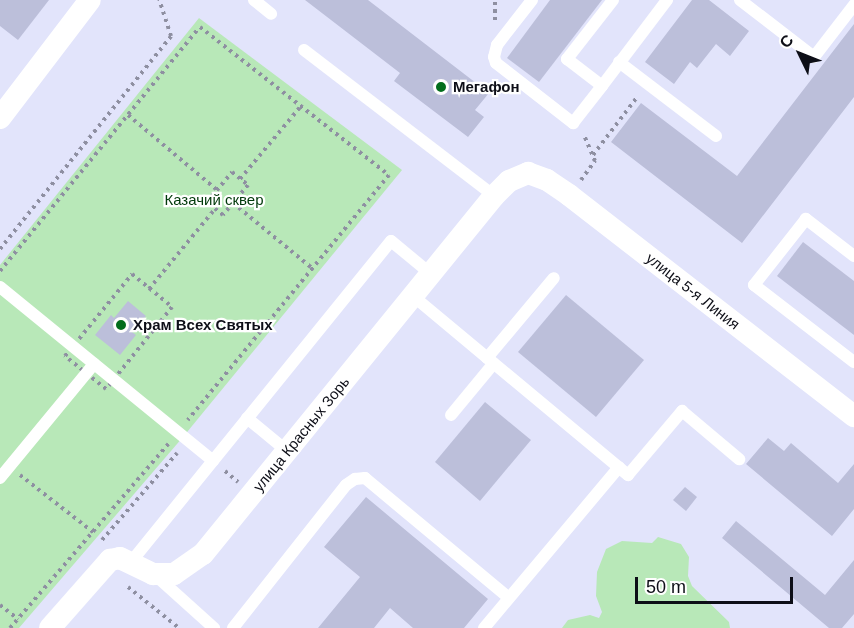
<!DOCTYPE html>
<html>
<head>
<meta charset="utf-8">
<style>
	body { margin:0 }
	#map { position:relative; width:854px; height:628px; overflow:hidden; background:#e2e4fb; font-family:Helvetica,sans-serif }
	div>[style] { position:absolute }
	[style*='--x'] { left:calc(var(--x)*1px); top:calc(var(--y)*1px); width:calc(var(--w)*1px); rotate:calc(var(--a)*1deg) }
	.green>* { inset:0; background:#b8e8b8 }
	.building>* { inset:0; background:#bcbfda }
	.path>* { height:4px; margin-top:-2px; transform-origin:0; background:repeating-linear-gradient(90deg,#8e8fa1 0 3px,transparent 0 7.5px) }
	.lane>* { height:12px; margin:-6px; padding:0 6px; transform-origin:6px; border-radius:6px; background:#fff }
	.street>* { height:22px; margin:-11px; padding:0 11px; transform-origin:11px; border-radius:11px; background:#fff }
	.dots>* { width:16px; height:16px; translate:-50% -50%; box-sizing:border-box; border:3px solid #fff; border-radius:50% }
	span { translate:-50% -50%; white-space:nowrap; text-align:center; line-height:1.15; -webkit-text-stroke:4.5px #fff; paint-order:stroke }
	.poi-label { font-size:15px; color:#0d0e17; font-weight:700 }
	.left { translate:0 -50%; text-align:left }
	.park-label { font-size:15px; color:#00390a }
	.street-label { font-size:15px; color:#0d0e17 }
	.north { position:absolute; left:770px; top:24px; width:60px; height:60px; -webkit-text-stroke:4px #fff; paint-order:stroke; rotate:313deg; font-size:16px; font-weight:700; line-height:24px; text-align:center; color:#0d0e17 }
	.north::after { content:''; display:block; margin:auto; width:21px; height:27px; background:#0d0e17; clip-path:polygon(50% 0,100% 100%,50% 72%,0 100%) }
	.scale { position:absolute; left:635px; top:577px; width:158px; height:27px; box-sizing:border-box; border:3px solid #0d0e17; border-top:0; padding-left:8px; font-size:18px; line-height:21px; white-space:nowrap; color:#0d0e17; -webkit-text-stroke:4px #fff; paint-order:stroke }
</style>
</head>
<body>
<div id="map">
	<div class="green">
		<i style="clip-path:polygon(199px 18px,402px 170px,183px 437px,19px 628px,0 628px,0 265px)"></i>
		<i style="clip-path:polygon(658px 537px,681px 544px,689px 557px,688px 576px,692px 586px,729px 622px,730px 628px,562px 628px,568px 620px,590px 615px,599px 618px,602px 612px,596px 596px,597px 572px,606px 549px,622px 541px,652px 543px)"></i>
	</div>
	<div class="building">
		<i style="clip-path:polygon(0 0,49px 0,18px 40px,0 26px)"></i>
		<i style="clip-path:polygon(305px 0,368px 0,489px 93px,475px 110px,484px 117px,468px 137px,394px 81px,400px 73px)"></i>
		<i style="clip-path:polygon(550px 0,602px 0,539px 82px,507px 58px)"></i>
		<i style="clip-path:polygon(692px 0,709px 0,749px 31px,730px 56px,716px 44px,697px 68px,690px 62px,674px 84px,645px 62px)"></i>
		<i style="clip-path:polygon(854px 24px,854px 97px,742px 243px,611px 142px,641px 103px,737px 176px)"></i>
		<i style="clip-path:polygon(803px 242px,854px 281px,854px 335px,777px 276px)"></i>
		<i style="clip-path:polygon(566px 295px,644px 360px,596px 417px,518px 352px)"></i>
		<i style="clip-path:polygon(128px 301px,146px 316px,132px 332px,136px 335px,120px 355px,95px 335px,111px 315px,114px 318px)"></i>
		<i style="clip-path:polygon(485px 402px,531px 440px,480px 501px,435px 462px)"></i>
		<i style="clip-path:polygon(768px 438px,784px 451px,791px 443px,838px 483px,854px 464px,854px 509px,832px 536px,746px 464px)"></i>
		<i style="clip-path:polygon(685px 487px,697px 497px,686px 511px,673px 500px)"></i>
		<i style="clip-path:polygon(366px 497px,488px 599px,464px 628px,413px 628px,390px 608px,374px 628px,318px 628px,360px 577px,324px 547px)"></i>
		<i style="clip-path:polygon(736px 521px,825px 595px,854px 560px,854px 614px,842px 628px,829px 628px,722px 538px)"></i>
	</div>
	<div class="path">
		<i style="--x:495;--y:20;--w:20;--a:-90"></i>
		<i style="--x:128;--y:115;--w:116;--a:40.1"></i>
		<i style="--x:593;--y:155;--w:74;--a:-52.7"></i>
		<i style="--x:232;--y:172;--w:21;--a:39"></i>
		<i style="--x:248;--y:185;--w:39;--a:130"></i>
		<i style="--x:223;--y:215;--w:21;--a:-141"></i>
		<i style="--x:207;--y:202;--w:39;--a:-50"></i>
		<i style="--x:240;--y:179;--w:95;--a:-50.1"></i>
		<i style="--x:581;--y:180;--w:24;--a:-54"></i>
		<i style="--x:595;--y:161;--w:28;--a:-113"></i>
		<i style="--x:233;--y:203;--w:104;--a:39.5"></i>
		<i style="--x:0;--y:249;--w:273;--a:-51.2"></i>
		<i style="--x:171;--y:36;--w:38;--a:-108"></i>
		<i style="--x:0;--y:271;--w:315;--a:-50.7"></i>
		<i style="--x:200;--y:27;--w:240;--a:38.1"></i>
		<i style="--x:389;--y:175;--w:317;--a:129.4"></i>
		<i style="--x:132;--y:274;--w:52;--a:39.5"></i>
		<i style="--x:172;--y:307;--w:105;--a:128.8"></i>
		<i style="--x:106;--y:389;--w:53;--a:-141.2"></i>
		<i style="--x:65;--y:356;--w:106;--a:-50.7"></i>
		<i style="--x:149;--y:289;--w:104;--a:-50.5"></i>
		<i style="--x:225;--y:471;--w:17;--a:40"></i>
		<i style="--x:20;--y:475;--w:93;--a:38"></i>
		<i style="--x:102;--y:540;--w:115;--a:-49.2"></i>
		<i style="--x:128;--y:587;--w:65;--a:38.8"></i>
		<i style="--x:0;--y:605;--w:23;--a:38"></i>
		<i style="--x:10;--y:628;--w:243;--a:-49.3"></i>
	</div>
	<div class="lane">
		<i style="--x:254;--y:0;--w:22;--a:39"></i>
		<i style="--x:532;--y:0;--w:57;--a:127.9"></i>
		<i style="--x:497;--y:45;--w:12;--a:104"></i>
		<i style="--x:494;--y:57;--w:6;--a:72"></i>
		<i style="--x:496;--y:63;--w:98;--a:37.9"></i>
		<i style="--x:573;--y:123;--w:47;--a:-51.9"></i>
		<i style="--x:613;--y:0;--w:75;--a:127.9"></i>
		<i style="--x:567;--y:59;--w:44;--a:37.6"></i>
		<i style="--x:602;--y:86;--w:108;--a:-52.9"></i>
		<i style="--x:740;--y:0;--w:93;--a:37.6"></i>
		<i style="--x:814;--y:57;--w:66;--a:-52.4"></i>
		<i style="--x:304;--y:50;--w:240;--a:37.5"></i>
		<i style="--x:619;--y:62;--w:122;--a:37.3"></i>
		<i style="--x:854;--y:256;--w:61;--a:-142.4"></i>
		<i style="--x:806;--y:219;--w:84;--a:128.2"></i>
		<i style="--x:754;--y:285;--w:126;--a:37.6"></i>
		<i style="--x:0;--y:287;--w:275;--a:39.2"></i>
		<i style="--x:413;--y:296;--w:280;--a:39.8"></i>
		<i style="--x:628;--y:475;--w:84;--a:-49.8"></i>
		<i style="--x:682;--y:411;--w:75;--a:40.1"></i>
		<i style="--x:487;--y:358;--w:104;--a:-50.1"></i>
		<i style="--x:451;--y:415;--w:67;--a:-50.4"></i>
		<i style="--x:247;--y:418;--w:52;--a:39.5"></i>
		<i style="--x:0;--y:478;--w:148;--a:-50.5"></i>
		<i style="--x:131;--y:562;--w:413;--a:-51"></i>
		<i style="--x:391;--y:241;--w:52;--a:39.5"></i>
		<i style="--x:154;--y:574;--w:81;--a:42"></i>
		<i style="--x:233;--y:628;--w:182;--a:-51.7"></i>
		<i style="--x:346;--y:485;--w:11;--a:-34"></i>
		<i style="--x:355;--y:479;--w:10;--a:-6"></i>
		<i style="--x:365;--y:478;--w:187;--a:39.8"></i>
		<i style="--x:484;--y:628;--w:210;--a:-50"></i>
	</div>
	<div class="street">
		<i style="--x:0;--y:118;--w:148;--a:-52.7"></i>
		<i style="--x:50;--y:628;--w:91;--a:-48.6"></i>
		<i style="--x:110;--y:560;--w:10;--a:-11"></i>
		<i style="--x:120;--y:558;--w:37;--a:26"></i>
		<i style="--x:153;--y:574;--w:21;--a:0"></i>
		<i style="--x:174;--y:574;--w:35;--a:-35"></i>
		<i style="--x:203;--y:554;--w:461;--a:-50.9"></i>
		<i style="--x:494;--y:196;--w:21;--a:-45"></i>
		<i style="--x:509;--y:181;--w:21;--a:-23"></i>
		<i style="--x:528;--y:173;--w:20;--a:20"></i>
		<i style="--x:547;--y:180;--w:27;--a:34"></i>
		<i style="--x:569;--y:195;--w:361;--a:37.8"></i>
	</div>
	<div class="dots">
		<i style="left:441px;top:87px;background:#026d1c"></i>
		<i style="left:121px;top:325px;background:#026d1c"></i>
	</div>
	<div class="poi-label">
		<span class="left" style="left:453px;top:87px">Мегафон</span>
		<span class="left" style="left:133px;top:325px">Храм Всех Святых</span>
	</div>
	<div class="park-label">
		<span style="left:214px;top:200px">Казачий сквер</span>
	</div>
	<div class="street-label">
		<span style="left:693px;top:291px;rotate:38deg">улица 5-я Линия</span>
		<span style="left:301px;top:434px;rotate:-51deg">улица Красных Зорь</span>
	</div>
	<div class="north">С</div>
	<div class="scale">50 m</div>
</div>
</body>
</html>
